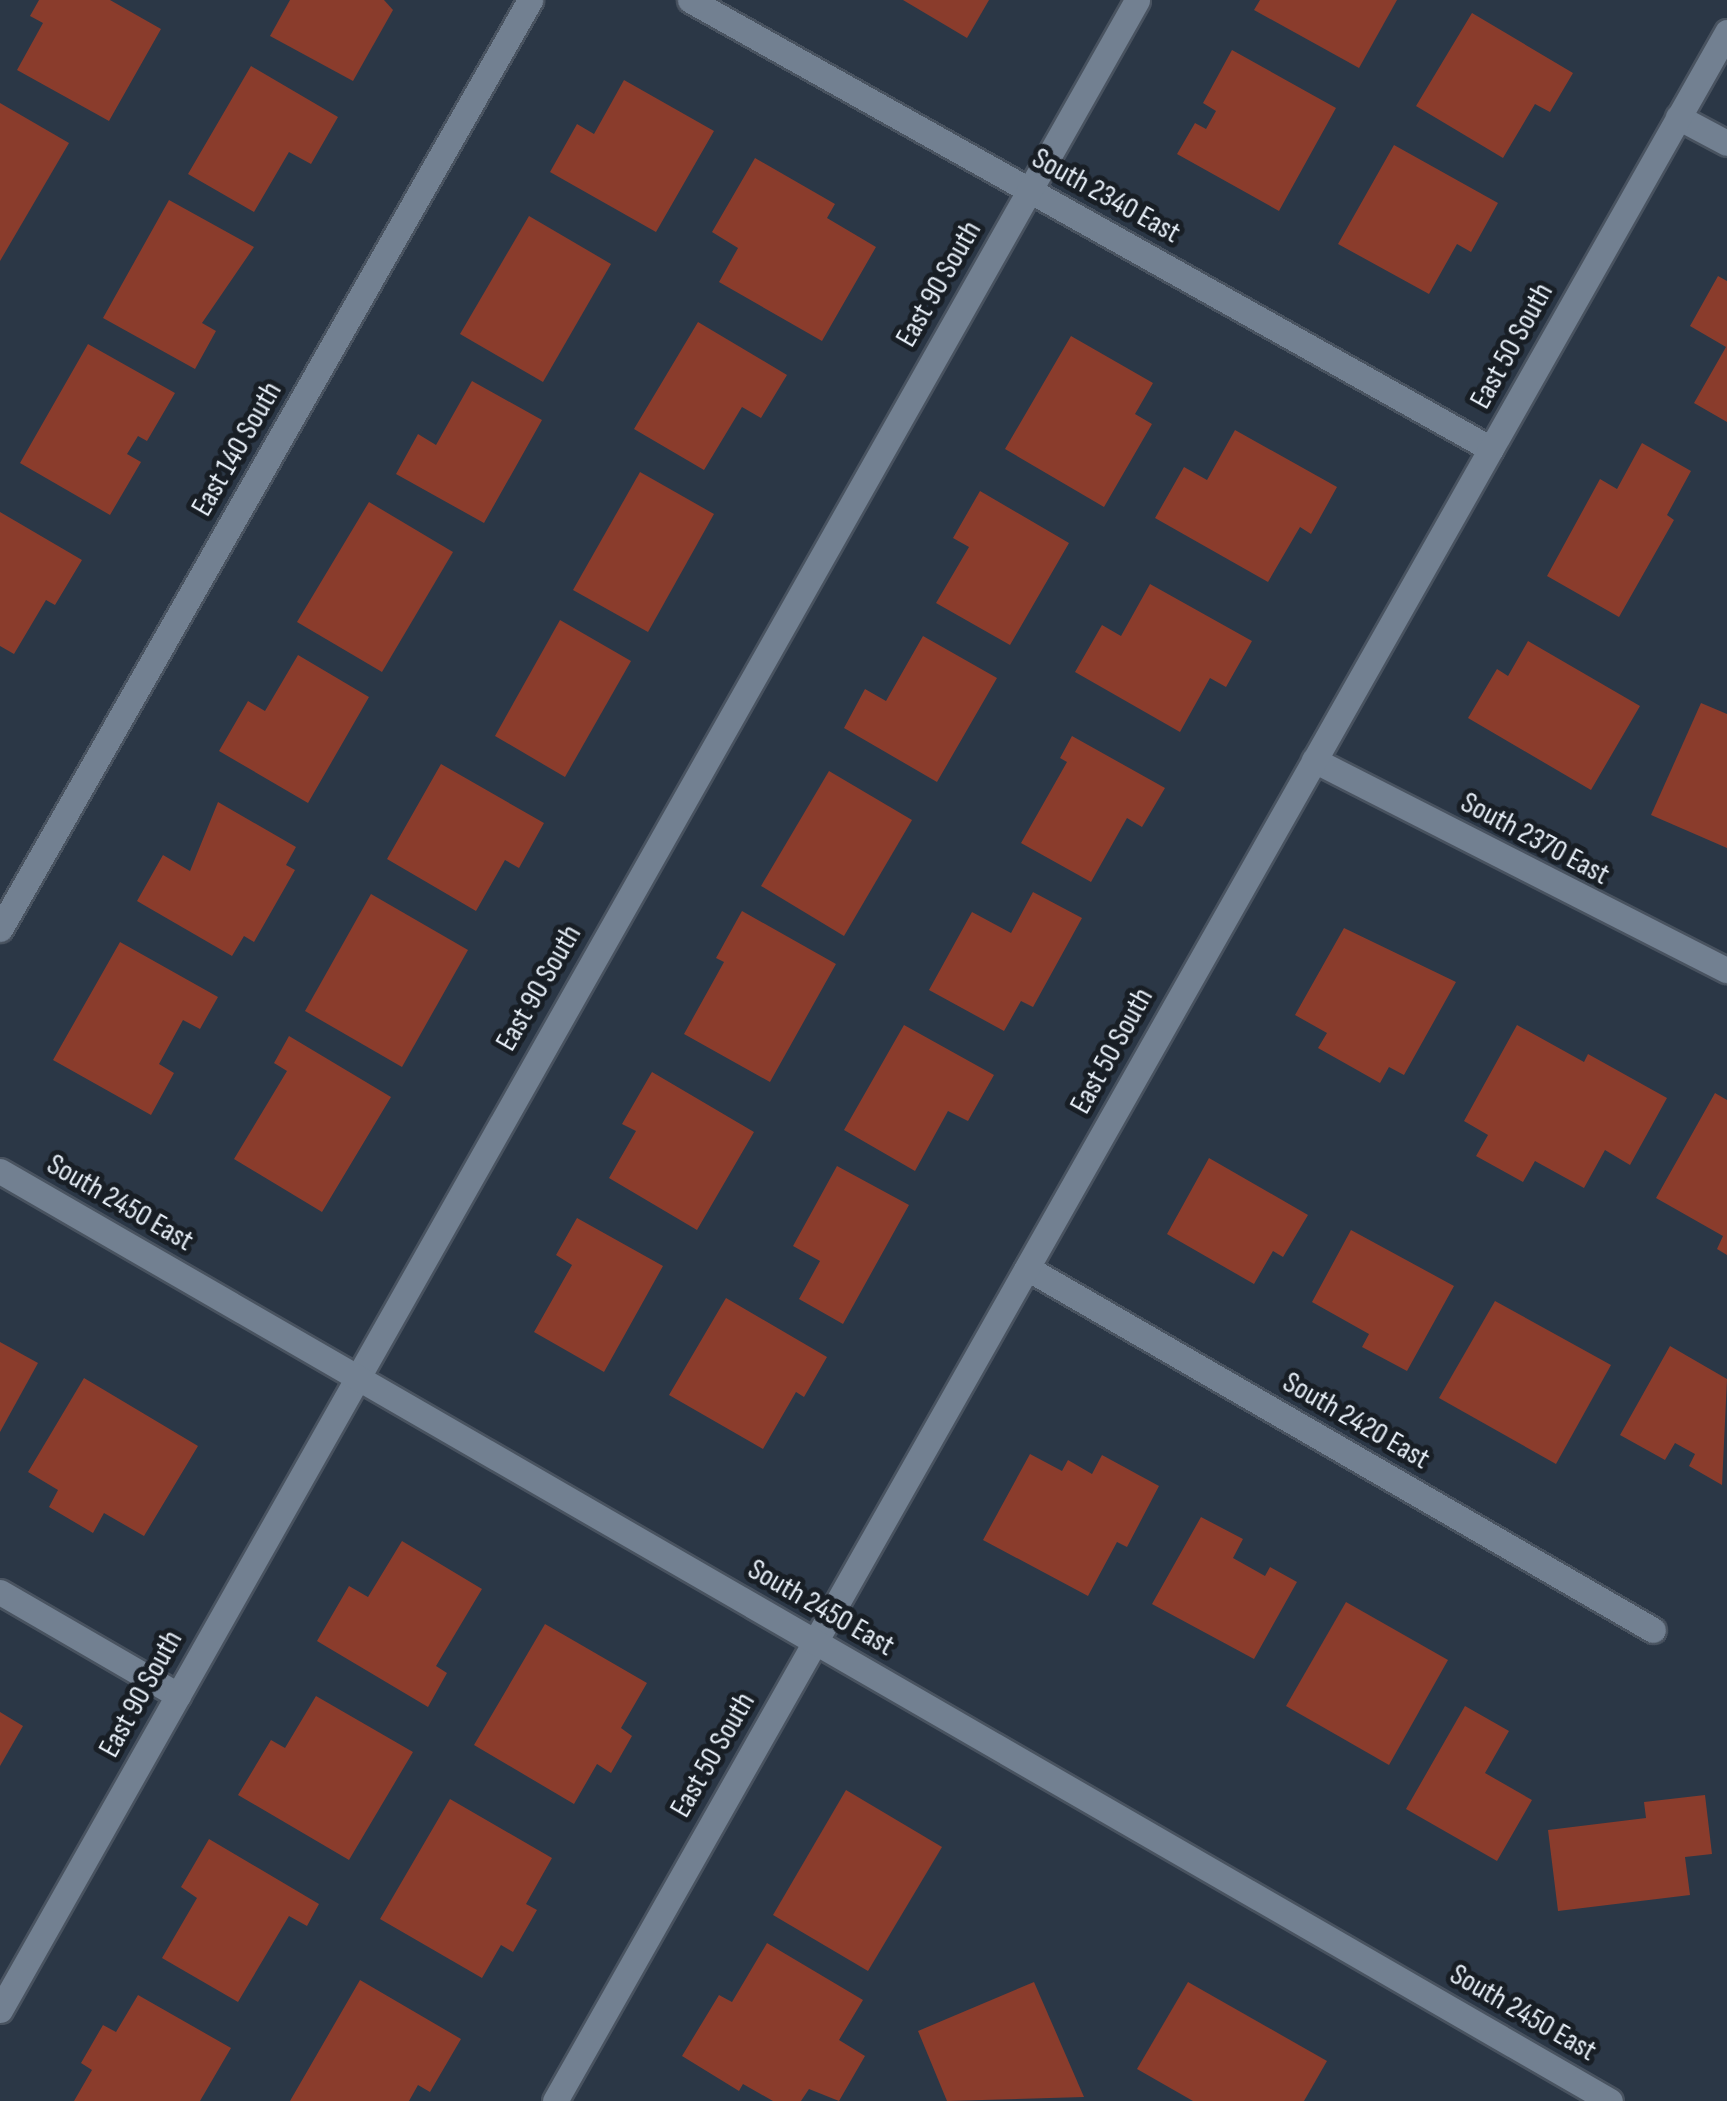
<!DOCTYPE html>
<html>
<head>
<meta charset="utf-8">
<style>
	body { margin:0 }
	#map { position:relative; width:1727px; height:2101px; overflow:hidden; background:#2b3746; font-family:"Sofia Sans Condensed",sans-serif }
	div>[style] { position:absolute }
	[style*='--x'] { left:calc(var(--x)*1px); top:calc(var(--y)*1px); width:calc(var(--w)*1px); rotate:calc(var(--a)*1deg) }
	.building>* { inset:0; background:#8a3c2c }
	.roads { filter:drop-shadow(2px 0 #495360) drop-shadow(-2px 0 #495360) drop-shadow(0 2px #495360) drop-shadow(0 -2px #495360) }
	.street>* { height:25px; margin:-12.5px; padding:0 12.5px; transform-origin:12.5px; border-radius:12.5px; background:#728091 }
	.secondary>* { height:25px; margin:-12.5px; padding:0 12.5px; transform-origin:12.5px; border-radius:12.5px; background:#728091 }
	span { translate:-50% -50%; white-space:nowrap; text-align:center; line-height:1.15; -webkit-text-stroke:10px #181e25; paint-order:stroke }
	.street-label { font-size:30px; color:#e3ebf4 }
</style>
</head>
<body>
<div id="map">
	<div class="building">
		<i style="clip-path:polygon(39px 0,110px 0,161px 29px,109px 121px,17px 70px,43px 23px,30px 16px)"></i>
		<i style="clip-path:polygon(290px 0,384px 0,393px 10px,353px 81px,270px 36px)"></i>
		<i style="clip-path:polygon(903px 0,989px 0,967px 38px)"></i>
		<i style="clip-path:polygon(1260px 0,1397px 0,1359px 68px,1254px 10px)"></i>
		<i style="clip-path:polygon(1472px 13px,1573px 73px,1550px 112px,1535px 104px,1503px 158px,1416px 106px)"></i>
		<i style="clip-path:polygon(1232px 50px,1336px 108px,1279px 211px,1177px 154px,1195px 123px,1206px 129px,1216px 111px,1203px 103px)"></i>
		<i style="clip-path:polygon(251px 66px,338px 117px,311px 164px,289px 152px,254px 212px,188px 174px)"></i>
		<i style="clip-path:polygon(624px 80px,714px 131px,656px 232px,550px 172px,577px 124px,594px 134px)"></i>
		<i style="clip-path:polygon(0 103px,69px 143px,0 261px)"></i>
		<i style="clip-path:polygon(1394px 145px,1498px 203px,1471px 252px,1457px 244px,1429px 294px,1338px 244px)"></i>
		<i style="clip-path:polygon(755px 158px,835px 204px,827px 218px,876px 247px,822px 341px,719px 282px,738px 248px,712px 232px)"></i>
		<i style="clip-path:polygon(169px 200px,254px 247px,202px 323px,216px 331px,195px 369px,103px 318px)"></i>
		<i style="clip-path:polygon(529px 216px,611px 264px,543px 382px,460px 334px)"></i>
		<i style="clip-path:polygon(1718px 276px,1727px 281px,1727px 422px,1694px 403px,1726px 347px,1690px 326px)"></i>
		<i style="clip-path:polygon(698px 322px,787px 375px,761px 418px,742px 407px,704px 470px,634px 429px)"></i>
		<i style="clip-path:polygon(1071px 336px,1153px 383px,1135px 414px,1152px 424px,1104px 507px,1005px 449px)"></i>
		<i style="clip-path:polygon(88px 344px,175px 393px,147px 441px,138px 436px,127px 454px,141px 462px,110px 515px,20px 463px)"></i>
		<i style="clip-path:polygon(472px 381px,542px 420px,484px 523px,396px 474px,418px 434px,436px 445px)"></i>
		<i style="clip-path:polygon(1235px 430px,1337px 487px,1311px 534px,1300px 527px,1268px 582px,1155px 518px,1184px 467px,1207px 480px)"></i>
		<i style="clip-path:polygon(1642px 443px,1691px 471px,1667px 515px,1674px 520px,1619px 617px,1547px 576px,1600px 479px,1617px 489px)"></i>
		<i style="clip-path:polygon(640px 472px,714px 514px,648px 632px,573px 590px)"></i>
		<i style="clip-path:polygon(980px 491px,1069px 543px,1010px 645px,936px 603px,969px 547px,953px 538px)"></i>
		<i style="clip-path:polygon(369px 502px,453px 552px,382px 672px,297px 622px)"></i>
		<i style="clip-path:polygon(0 512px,82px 560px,55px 605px,46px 600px,14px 654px,0 646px)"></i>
		<i style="clip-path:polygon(1150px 584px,1252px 641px,1226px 687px,1210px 678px,1180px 732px,1075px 672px,1102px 625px,1121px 636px)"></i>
		<i style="clip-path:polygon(560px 620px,631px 661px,565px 777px,495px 736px)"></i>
		<i style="clip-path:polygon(923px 636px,997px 678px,937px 782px,844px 728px,865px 689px,886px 701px)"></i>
		<i style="clip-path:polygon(1528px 641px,1640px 706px,1591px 790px,1468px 718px,1497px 669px,1508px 676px)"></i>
		<i style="clip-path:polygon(298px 655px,369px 697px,308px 803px,219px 751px,248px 701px,265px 711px)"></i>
		<i style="clip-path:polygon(1701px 703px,1727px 714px,1727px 848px,1651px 815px)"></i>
		<i style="clip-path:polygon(1072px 736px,1165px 788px,1142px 827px,1127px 818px,1091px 882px,1021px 843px,1067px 762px,1060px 758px)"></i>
		<i style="clip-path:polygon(441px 764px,544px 823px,519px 868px,505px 860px,476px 911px,387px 859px)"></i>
		<i style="clip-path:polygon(829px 771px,912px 820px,844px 936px,761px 886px)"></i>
		<i style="clip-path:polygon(218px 802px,296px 847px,286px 865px,295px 870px,254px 942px,244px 936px,232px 956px,137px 901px,163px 855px,190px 871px)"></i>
		<i style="clip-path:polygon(1033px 892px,1082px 918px,1033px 1007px,1021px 1001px,1004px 1031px,929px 990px,972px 912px,1011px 933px)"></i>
		<i style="clip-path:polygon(371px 894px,468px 950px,402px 1067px,305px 1011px)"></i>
		<i style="clip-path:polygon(742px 911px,836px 964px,770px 1082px,684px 1034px,724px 962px,716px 958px)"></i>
		<i style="clip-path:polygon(1344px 928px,1456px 982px,1404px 1075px,1389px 1067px,1380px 1083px,1318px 1048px,1327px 1033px,1295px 1015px)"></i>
		<i style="clip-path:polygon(120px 942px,218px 997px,200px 1029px,183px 1020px,159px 1064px,174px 1073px,151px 1115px,53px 1060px)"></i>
		<i style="clip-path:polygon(904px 1025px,994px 1075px,968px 1121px,948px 1111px,915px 1171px,844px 1130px)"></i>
		<i style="clip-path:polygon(1517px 1025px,1584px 1062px,1588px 1054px,1667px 1098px,1630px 1165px,1605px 1150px,1584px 1188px,1535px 1161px,1523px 1182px,1476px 1156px,1488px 1135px,1464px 1121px)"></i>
		<i style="clip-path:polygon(289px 1036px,391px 1097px,322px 1212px,234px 1159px,287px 1071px,274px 1063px)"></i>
		<i style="clip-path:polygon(652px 1072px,754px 1132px,697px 1230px,609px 1178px,636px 1131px,622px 1124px)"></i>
		<i style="clip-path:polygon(1715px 1093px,1727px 1100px,1727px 1255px,1717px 1249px,1723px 1236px,1656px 1198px)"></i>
		<i style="clip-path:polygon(1209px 1158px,1308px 1215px,1283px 1257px,1273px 1251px,1254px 1284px,1167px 1234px)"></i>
		<i style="clip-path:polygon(837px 1166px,909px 1205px,843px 1324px,799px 1299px,820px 1261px,793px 1246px)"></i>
		<i style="clip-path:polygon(577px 1218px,663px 1266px,604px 1372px,534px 1332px,572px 1265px,556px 1255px)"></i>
		<i style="clip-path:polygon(1351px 1230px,1454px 1286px,1407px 1371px,1362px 1347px,1369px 1334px,1312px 1302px)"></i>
		<i style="clip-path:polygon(726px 1298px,827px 1357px,804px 1397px,796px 1392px,763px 1449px,669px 1395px)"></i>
		<i style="clip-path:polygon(1495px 1301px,1611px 1365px,1556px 1464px,1439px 1398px)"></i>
		<i style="clip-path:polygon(0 1342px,38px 1363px,0 1432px)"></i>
		<i style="clip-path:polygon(1670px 1346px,1727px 1379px,1722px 1485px,1689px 1466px,1695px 1454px,1675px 1443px,1665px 1460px,1620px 1435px)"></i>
		<i style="clip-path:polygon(84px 1378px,198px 1446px,144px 1536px,104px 1513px,93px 1533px,49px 1507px,58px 1490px,28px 1472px)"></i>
		<i style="clip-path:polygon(1030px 1454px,1062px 1471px,1068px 1460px,1092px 1474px,1102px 1455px,1159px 1486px,1127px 1547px,1117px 1542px,1088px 1596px,983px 1540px)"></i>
		<i style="clip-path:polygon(1201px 1517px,1243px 1539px,1233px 1558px,1265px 1576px,1270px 1567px,1297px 1582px,1254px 1659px,1152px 1604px)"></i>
		<i style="clip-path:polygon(402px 1541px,482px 1589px,436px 1666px,447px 1673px,428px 1707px,317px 1641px,349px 1586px,368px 1597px)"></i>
		<i style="clip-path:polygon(1346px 1602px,1448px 1660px,1389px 1765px,1286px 1706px)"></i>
		<i style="clip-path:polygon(545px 1624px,647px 1683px,621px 1728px,632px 1736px,611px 1773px,597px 1764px,574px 1804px,474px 1745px)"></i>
		<i style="clip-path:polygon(316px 1696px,413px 1752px,349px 1860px,238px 1795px,271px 1740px,285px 1748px)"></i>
		<i style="clip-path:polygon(1465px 1706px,1509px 1731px,1485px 1773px,1532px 1800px,1497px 1861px,1406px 1809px)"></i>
		<i style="clip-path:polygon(0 1712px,23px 1726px,0 1766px)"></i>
		<i style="clip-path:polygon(846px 1790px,942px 1847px,868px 1971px,773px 1915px)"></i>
		<i style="clip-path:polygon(1705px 1795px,1712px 1854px,1685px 1857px,1690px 1895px,1558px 1911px,1548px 1830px,1646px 1818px,1644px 1802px)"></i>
		<i style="clip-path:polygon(450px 1799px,552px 1858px,526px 1904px,537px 1910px,513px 1952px,501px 1945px,482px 1978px,380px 1919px)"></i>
		<i style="clip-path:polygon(209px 1839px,319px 1904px,307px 1926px,289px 1916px,238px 2002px,162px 1958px,197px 1898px,181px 1887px)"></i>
		<i style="clip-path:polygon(767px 1943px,863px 2000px,839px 2040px,865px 2056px,839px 2101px,809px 2089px,801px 2101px,773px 2101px,743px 2084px,739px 2091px,682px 2056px,719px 1995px,732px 2002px)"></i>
		<i style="clip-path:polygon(360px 1980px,461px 2039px,430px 2092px,418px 2085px,409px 2101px,290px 2101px)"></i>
		<i style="clip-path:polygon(1034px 1982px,1084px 2097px,947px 2101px,918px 2031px)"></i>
		<i style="clip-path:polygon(1188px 1982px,1327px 2061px,1304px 2101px,1193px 2101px,1137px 2069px)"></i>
		<i style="clip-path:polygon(138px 1995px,231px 2048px,200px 2101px,74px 2101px,92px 2070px,81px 2063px,103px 2025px,116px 2032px)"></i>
	</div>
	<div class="roads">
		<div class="street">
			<i style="--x:690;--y:0;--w:918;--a:29.27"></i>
			<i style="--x:1678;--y:117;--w:55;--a:28"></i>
			<i style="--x:1314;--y:760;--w:463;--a:27"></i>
			<i style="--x:0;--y:929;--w:1070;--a:-60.29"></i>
			<i style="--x:1027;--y:1268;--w:723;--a:30.04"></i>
			<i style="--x:0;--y:1592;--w:206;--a:30.1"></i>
			<i style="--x:0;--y:2010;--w:2309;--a:-60.5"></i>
			<i style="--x:555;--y:2101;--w:2378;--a:-60.47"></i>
		</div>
		<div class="secondary">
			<i style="--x:0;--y:1171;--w:1859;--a:30.01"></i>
		</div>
	</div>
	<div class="street-label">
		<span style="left:1106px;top:196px;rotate:29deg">South 2340 East</span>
		<span style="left:939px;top:284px;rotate:-60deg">East 90 South</span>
		<span style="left:1512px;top:346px;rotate:-61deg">East 50 South</span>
		<span style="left:237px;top:449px;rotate:-60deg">East 140 South</span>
		<span style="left:1535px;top:839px;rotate:28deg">South 2370 East</span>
		<span style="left:539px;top:988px;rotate:-60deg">East 90 South</span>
		<span style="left:1112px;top:1051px;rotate:-61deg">East 50 South</span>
		<span style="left:120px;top:1203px;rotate:30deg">South 2450 East</span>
		<span style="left:1356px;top:1421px;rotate:30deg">South 2420 East</span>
		<span style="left:821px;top:1608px;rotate:30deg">South 2450 East</span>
		<span style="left:141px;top:1694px;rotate:-61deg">East 90 South</span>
		<span style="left:713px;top:1755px;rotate:-60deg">East 50 South</span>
		<span style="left:1523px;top:2013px;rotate:30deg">South 2450 East</span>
	</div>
</div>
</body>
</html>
